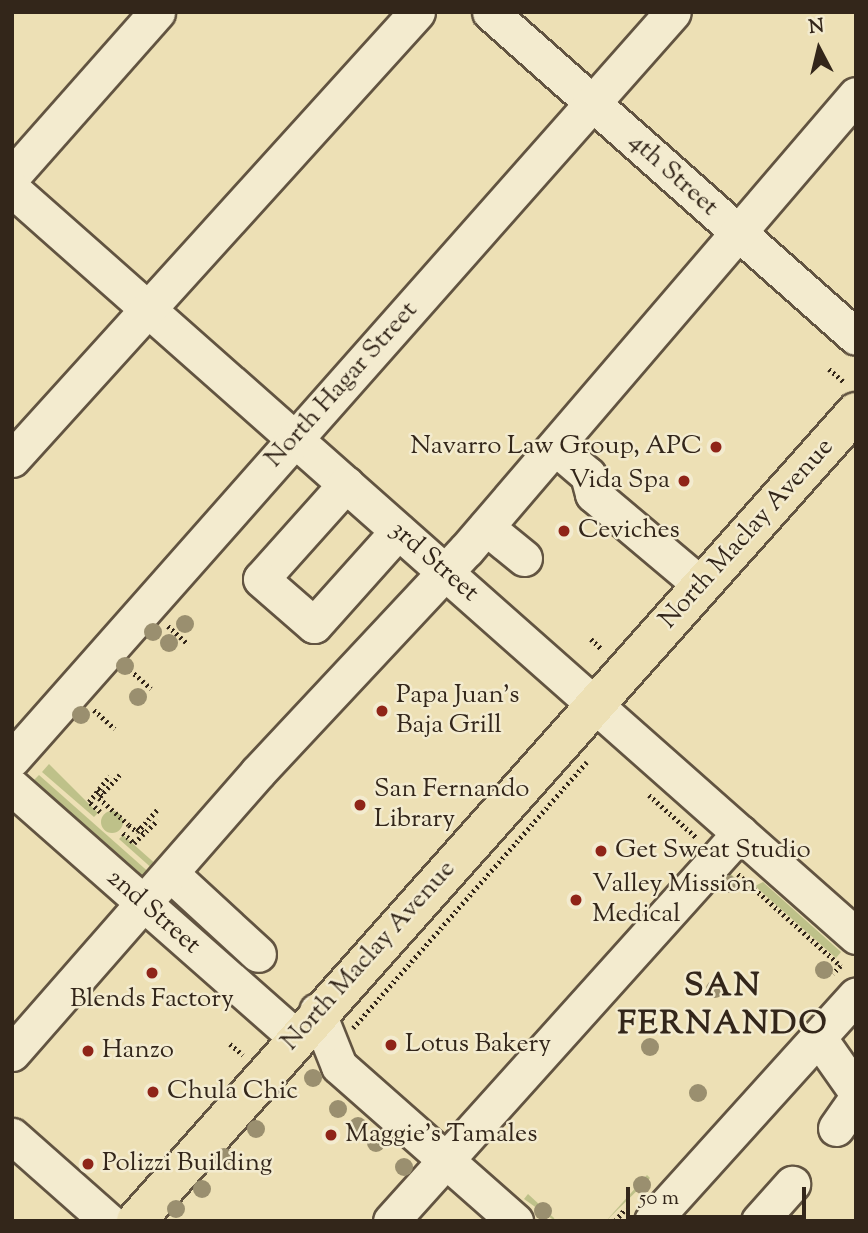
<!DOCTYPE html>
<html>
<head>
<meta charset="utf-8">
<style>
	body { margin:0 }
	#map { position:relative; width:868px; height:1233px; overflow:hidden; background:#ede0b5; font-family:"Sorts Mill Goudy",serif }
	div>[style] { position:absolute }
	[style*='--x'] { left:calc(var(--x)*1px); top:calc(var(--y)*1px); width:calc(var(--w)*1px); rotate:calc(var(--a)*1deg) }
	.green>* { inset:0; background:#bec189 }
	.round { border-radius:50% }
	.path>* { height:4.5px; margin-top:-2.25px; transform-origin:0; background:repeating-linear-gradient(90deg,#33261a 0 2px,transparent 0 5.5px) }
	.roads { filter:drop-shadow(2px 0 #625441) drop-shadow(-2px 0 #625441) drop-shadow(0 2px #625441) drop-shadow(0 -2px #625441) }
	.minor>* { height:35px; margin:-17.5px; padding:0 17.5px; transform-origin:17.5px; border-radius:17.5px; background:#f3ebcf }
	.major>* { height:38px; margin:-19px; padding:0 19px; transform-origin:19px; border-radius:19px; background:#ede0b5 }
	.path-bridge>* { height:4.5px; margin-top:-2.25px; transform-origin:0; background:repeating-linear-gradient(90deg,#33261a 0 2px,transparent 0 5.5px) }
	.trees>* { width:18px; height:18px; margin:-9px; border-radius:50%; background:#9a8f6f }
	.dots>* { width:19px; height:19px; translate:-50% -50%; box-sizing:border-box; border:4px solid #f3ebcf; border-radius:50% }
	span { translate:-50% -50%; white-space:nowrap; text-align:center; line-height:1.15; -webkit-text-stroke:5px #f3ebcf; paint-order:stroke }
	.street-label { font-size:26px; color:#33261a }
	.poi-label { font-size:26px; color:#33261a }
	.right { translate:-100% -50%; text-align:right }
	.left { translate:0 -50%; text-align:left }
	.district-label { font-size:33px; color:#33261a; font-weight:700; letter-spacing:2px }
	.frame { position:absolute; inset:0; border:14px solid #33261a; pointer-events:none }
	.north { position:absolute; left:784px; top:14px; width:70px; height:70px; -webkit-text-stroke:5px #f3ebcf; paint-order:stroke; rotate:353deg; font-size:19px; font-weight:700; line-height:28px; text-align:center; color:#33261a }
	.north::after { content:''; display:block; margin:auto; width:24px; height:32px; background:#33261a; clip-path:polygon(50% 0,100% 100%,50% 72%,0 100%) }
	.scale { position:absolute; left:626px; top:1187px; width:180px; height:32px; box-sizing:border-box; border:4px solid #33261a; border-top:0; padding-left:9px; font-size:21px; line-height:24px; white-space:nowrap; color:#33261a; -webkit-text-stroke:5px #f3ebcf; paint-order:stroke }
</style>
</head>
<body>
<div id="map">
	<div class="green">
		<i style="clip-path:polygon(49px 764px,98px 813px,94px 817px,42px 772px)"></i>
		<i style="clip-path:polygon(39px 775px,152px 875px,147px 881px,34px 780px)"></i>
		<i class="round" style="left:101px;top:811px;width:22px;height:22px"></i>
		<i style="clip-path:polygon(123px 835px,158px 866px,155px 871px,119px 839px)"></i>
		<i style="clip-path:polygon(723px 866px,738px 881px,728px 892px,713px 878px)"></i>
		<i style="clip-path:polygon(763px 882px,841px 952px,836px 958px,755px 886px)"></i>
		<i style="clip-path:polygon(647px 1175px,650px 1178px,606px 1221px)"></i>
		<i style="clip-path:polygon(528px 1194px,554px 1218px,555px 1221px,524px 1199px)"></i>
	</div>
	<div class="path">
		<i style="--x:829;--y:369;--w:21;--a:41"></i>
		<i style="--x:168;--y:626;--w:27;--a:42"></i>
		<i style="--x:591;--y:639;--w:16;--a:43"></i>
		<i style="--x:130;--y:670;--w:28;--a:41"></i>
		<i style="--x:94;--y:710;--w:28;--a:42"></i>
		<i style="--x:120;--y:775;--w:31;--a:132"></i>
		<i style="--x:99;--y:798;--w:40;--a:42"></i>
		<i style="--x:129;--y:825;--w:11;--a:41"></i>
		<i style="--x:137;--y:832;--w:31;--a:-48"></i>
		<i style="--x:649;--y:795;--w:64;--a:41.9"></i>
		<i style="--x:100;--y:812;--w:15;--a:-138"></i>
		<i style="--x:89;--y:802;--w:33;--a:-52"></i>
		<i style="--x:123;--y:833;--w:15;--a:42"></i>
		<i style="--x:134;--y:843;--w:33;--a:-44"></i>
		<i style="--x:738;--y:874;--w:138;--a:41.8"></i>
		<i style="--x:841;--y:966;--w:11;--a:135"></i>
		<i style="--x:353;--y:1028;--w:354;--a:-48.7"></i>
		<i style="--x:230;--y:1044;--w:17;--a:40"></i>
		<i style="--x:615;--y:1221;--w:16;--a:-50"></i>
	</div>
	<div class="roads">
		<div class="minor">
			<i style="--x:490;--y:12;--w:489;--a:41.6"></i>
			<i style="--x:12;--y:176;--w:219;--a:-48.5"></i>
			<i style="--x:12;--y:189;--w:1127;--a:41.51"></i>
			<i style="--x:555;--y:447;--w:43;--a:40.3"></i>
			<i style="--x:588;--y:475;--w:20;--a:75"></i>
			<i style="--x:593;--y:494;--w:141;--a:40.1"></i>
			<i style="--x:12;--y:459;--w:603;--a:-47.82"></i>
			<i style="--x:346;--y:484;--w:127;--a:131.8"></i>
			<i style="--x:261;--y:579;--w:70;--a:41"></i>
			<i style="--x:314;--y:625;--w:126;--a:-48.2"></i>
			<i style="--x:486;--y:527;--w:49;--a:39.2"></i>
			<i style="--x:12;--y:759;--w:997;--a:-48.5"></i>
			<i style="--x:12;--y:787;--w:376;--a:41.4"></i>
			<i style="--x:171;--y:874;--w:118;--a:42.6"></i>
			<i style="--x:317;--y:1011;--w:59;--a:68.2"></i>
			<i style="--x:339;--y:1066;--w:235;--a:41.4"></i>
			<i style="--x:818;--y:1037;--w:66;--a:54.9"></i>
			<i style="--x:12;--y:1053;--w:373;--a:-48.8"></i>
			<i style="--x:258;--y:772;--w:304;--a:-46.9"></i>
			<i style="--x:466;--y:550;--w:599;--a:-49.4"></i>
			<i style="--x:836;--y:1128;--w:35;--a:-55"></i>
			<i style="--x:12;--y:1136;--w:128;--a:41.5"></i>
			<i style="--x:391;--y:1221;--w:522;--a:-48.03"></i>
			<i style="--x:652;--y:1221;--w:304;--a:-47.9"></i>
			<i style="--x:759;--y:1221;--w:50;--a:-48.3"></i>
		</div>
		<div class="major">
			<i style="--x:136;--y:1221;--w:1083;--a:-48.33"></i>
		</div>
	</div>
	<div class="path-bridge">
		<i style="--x:97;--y:790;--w:10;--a:45"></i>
		<i style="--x:138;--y:827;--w:10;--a:45"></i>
	</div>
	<div class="trees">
		<i style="left:185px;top:624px"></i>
		<i style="left:153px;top:632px"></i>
		<i style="left:169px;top:643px"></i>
		<i style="left:125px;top:666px"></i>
		<i style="left:138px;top:697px"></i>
		<i style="left:81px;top:715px"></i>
		<i style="left:728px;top:884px"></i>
		<i style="left:824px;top:970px"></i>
		<i style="left:715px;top:989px"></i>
		<i style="left:650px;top:1047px"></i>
		<i style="left:313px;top:1078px"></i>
		<i style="left:698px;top:1093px"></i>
		<i style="left:338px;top:1109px"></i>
		<i style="left:358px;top:1126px"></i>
		<i style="left:256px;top:1129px"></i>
		<i style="left:376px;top:1143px"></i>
		<i style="left:224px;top:1157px"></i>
		<i style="left:404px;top:1167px"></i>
		<i style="left:642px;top:1185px"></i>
		<i style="left:202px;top:1189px"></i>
		<i style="left:176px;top:1209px"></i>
		<i style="left:543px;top:1211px"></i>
	</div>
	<div class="dots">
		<i style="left:716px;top:447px;background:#8f2418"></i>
		<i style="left:684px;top:481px;background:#8f2418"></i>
		<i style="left:564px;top:531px;background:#8f2418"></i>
		<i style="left:382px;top:711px;background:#8f2418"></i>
		<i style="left:360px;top:805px;background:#8f2418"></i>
		<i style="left:601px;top:851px;background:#8f2418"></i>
		<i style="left:576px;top:900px;background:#8f2418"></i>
		<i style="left:152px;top:973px;background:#8f2418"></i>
		<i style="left:391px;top:1045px;background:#8f2418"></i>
		<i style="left:88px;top:1051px;background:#8f2418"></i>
		<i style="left:153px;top:1092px;background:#8f2418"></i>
		<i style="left:331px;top:1135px;background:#8f2418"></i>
		<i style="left:88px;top:1164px;background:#8f2418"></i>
	</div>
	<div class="street-label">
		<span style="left:673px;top:175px;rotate:42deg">4th Street</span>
		<span style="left:342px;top:385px;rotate:-48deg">North Hagar Street</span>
		<span style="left:747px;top:534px;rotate:-48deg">North Maclay Avenue</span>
		<span style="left:434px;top:562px;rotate:41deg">3rd Street</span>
		<span style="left:153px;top:912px;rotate:41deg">2nd Street</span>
		<span style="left:369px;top:956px;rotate:-48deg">North Maclay Avenue</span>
	</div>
	<div class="poi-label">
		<span class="right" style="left:702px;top:447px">Navarro Law Group, APC</span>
		<span class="right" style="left:670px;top:481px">Vida Spa</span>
		<span class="left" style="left:578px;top:531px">Ceviches</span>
		<span class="left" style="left:396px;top:711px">Papa Juan's<br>Baja Grill</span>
		<span class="left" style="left:374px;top:805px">San Fernando<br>Library</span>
		<span class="left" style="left:615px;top:851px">Get Sweat Studio</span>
		<span class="left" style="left:592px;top:900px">Valley Mission<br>Medical</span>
		<span style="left:152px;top:1000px">Blends Factory</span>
		<span class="left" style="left:405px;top:1045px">Lotus Bakery</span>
		<span class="left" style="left:102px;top:1051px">Hanzo</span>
		<span class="left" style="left:167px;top:1092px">Chula Chic</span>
		<span class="left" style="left:345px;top:1135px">Maggie's Tamales</span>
		<span class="left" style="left:102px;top:1164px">Polizzi Building</span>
	</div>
	<div class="district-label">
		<span style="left:723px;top:1007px">SAN<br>FERNANDO</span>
	</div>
	<div class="frame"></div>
	<div class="north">N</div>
	<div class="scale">50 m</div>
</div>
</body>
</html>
